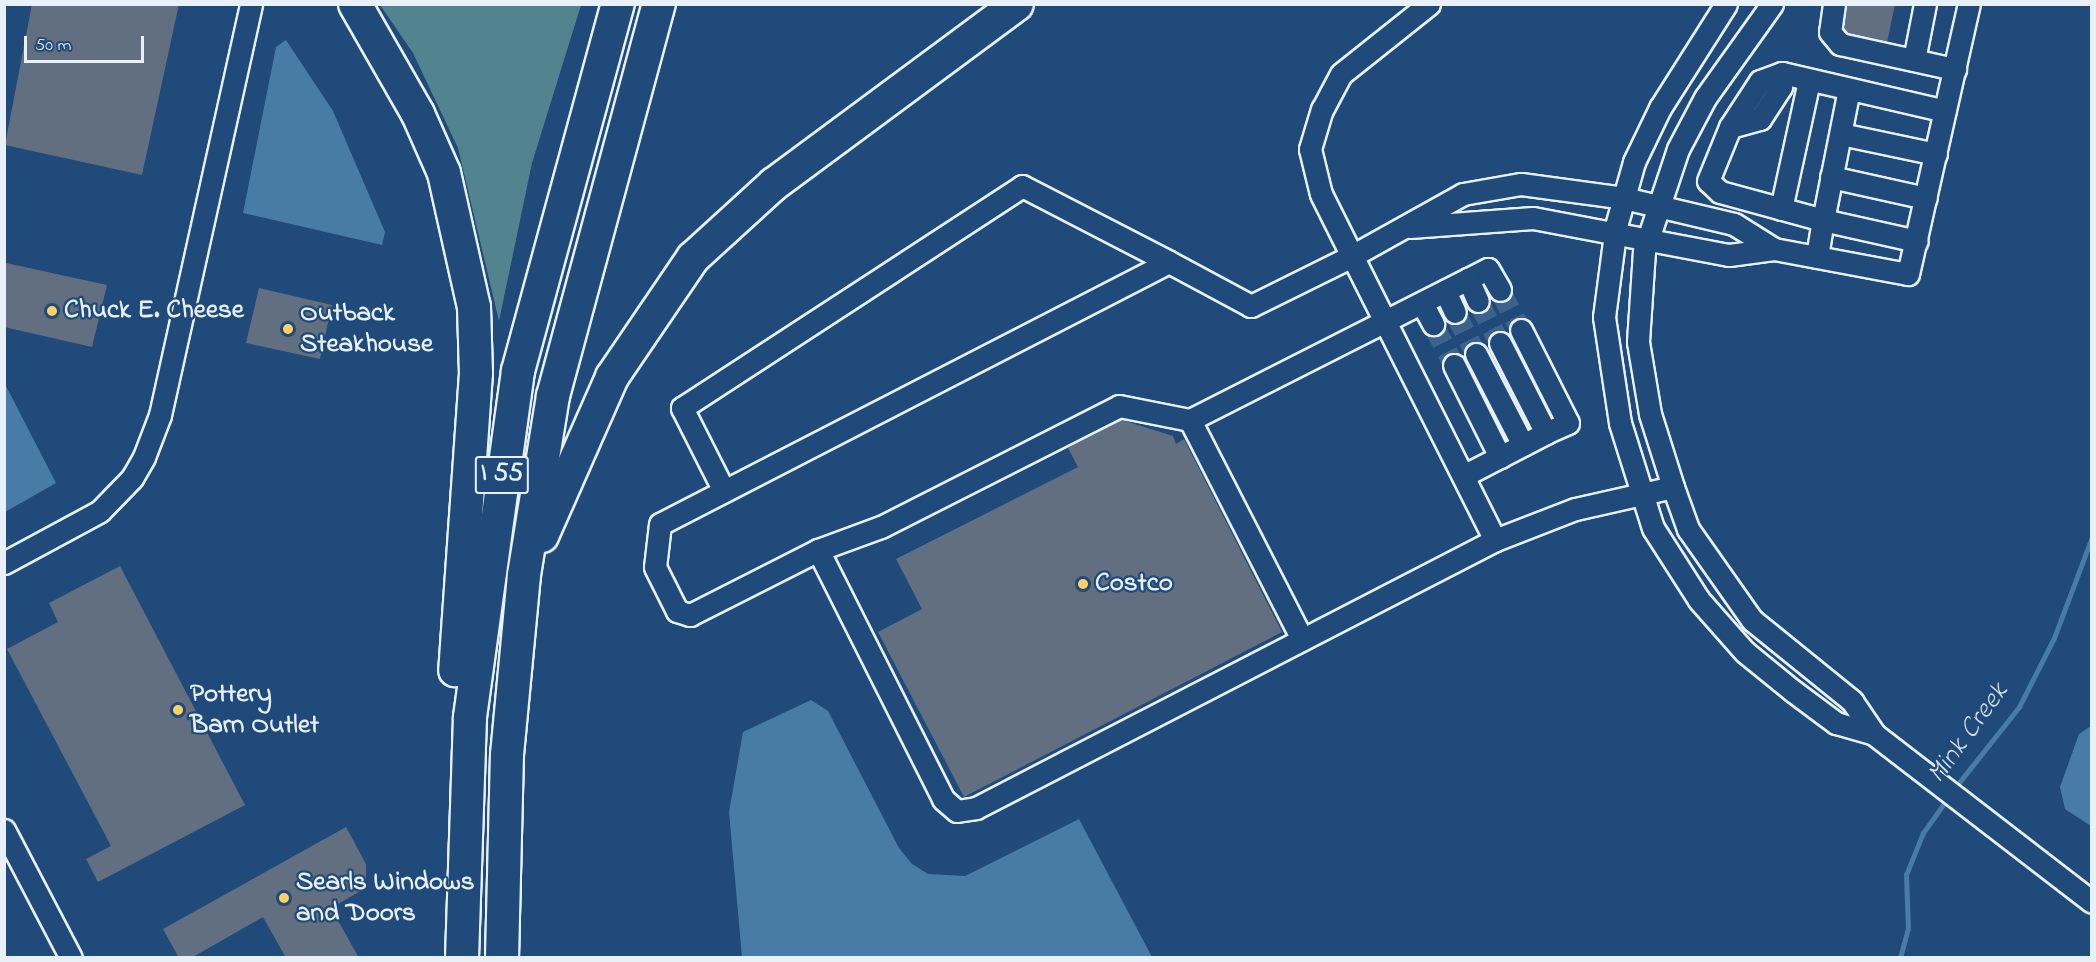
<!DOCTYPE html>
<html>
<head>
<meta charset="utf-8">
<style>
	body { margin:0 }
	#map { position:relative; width:2096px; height:962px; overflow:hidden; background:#1f4a7a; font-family:"Indie Flower",sans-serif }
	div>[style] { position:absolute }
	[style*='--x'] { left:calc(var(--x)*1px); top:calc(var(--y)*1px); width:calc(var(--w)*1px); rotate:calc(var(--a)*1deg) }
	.green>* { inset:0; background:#528490 }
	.water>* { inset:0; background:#487ba5 }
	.stream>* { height:4.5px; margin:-2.25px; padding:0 2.25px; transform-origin:2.25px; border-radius:2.25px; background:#487ba5 }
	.building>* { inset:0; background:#616f80 }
	.minor-tunnel>* { height:21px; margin-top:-10.5px; transform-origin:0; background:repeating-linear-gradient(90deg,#3d638d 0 21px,transparent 0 31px) }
	.roads { filter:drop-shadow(2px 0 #e8f1f8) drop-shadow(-2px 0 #e8f1f8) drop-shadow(0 2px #e8f1f8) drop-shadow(0 -2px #e8f1f8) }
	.minor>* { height:21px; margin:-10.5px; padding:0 10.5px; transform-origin:10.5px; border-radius:10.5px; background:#1f4a7a }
	.highway>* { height:32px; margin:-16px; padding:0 16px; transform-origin:16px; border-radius:16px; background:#1f4a7a }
	.dots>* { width:16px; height:16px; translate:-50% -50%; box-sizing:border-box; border:3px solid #1f4a7a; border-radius:50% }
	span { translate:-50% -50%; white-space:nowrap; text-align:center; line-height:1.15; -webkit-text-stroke:4.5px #1f4a7a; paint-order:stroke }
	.shield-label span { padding:2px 4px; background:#1f4a7a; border:2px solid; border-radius:4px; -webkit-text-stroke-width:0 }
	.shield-label { font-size:26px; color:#e8f1f8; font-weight:700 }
	.poi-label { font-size:27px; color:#e8f1f8; font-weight:700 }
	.left { translate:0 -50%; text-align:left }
	.water-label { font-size:28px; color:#d0dfec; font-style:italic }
	.frame { position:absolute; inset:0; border:6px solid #e8f1f8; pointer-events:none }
	.scale { position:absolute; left:24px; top:36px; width:120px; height:27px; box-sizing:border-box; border:3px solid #e8f1f8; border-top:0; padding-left:8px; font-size:18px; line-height:21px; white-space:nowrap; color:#e8f1f8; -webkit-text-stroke:4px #1f4a7a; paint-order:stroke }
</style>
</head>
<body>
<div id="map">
	<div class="green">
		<i style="clip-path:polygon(380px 5px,581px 5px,532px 163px,499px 321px,458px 148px,413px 53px)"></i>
	</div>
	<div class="water">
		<i style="clip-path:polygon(286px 40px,333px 111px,385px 232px,382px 245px,243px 213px,276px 47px)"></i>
		<i style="clip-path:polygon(5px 384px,56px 483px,5px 512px,4px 512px)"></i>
		<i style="clip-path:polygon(811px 700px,828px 711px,899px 848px,912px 864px,928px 874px,965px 876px,1079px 819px,1152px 957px,742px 957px,729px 812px,743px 732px)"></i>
		<i style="clip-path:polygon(2091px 726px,2091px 826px,2065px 809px,2060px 787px,2079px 734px)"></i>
	</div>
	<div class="stream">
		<i style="--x:1954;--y:789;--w:105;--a:-51.6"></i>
		<i style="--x:2019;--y:707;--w:77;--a:-63.1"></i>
		<i style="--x:2054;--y:638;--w:108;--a:-69.4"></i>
		<i style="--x:1900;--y:958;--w:30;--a:-75"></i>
		<i style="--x:1908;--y:929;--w:54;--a:-92.1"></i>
		<i style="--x:1906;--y:875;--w:45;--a:-68"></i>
		<i style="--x:1923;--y:833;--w:43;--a:-54.5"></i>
	</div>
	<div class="building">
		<i style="clip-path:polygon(32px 4px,179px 4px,142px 175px,5px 145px)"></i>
		<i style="clip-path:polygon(1845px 4px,1895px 4px,1887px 43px,1839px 33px)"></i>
		<i style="clip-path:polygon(6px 263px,107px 285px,92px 347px,4px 327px)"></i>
		<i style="clip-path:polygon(259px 288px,332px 305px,320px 359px,246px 343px)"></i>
		<i style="clip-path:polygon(1122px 420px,1173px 436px,1176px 444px,1184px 439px,1282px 632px,964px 797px,878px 632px,922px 609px,896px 559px,1078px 467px,1068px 448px)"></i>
		<i style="clip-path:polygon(120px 566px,245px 805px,98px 882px,86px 859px,111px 846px,7px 649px,58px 622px,49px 603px)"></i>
		<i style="clip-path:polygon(346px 827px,366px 864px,366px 888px,331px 908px,359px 958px,286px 958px,263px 917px,191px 958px,179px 958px,163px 929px)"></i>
	</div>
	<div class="minor-tunnel">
		<i style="--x:1500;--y:290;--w:45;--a:62.3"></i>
		<i style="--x:1478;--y:301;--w:47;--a:62.4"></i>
		<i style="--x:1455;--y:312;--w:47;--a:63.4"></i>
		<i style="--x:1433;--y:324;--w:46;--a:62.9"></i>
	</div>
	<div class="roads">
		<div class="minor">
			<i style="--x:1429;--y:4;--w:112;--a:141.5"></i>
			<i style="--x:1341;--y:74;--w:40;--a:118"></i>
			<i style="--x:1322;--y:109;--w:42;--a:106.7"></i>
			<i style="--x:1310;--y:149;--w:46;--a:76.3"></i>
			<i style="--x:1321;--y:194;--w:69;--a:63.4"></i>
			<i style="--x:1352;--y:256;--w:113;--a:153.7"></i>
			<i style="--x:1251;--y:306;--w:93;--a:-151.8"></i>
			<i style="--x:1169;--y:262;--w:572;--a:152.76"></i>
			<i style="--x:660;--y:524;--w:43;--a:96.6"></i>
			<i style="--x:655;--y:567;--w:49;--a:63.4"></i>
			<i style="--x:677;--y:611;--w:14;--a:17"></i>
			<i style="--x:690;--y:615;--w:144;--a:-26.9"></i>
			<i style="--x:818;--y:550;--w:279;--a:63.3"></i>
			<i style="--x:943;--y:799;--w:18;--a:41"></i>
			<i style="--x:957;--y:811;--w:19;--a:-9"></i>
			<i style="--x:976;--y:808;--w:584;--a:-27.31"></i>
			<i style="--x:1726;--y:4;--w:123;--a:122.4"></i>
			<i style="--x:1660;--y:108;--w:60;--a:115.7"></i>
			<i style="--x:1634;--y:162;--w:66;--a:105.7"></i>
			<i style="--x:1616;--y:226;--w:92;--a:97.5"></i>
			<i style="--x:1604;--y:317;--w:107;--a:81.4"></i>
			<i style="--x:1620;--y:423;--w:110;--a:72.6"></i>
			<i style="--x:1653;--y:528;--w:85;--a:57.4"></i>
			<i style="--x:1699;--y:600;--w:69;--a:48.5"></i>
			<i style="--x:1745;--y:652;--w:62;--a:39.1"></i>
			<i style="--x:1793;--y:691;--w:54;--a:36.7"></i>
			<i style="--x:1836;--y:723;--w:40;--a:16"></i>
			<i style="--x:1772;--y:4;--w:115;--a:125.5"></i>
			<i style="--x:1705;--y:98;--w:58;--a:117.9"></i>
			<i style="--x:1678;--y:149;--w:108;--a:108.4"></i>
			<i style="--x:1644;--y:251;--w:91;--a:93.8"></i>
			<i style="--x:1638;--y:342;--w:73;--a:80.5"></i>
			<i style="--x:1650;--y:414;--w:77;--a:72.5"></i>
			<i style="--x:1673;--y:487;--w:45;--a:70.3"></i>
			<i style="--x:1688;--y:529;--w:111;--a:54.9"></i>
			<i style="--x:1752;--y:620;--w:129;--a:39"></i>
			<i style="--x:1852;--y:701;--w:40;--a:56"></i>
			<i style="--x:1874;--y:734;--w:275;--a:37.6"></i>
			<i style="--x:1834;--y:4;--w:28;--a:98"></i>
			<i style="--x:1830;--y:32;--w:16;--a:50"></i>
			<i style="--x:1840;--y:44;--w:118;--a:12.3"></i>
			<i style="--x:1914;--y:60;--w:57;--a:-78.9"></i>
			<i style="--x:1849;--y:89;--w:134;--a:101.2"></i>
			<i style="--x:1823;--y:220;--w:107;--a:-164.8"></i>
			<i style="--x:1720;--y:192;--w:16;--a:-137"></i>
			<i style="--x:1708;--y:181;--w:58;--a:-67.8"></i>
			<i style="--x:1730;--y:127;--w:55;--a:-56.9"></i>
			<i style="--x:1760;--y:81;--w:23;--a:-20"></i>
			<i style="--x:1782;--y:73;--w:167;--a:13.1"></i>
			<i style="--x:1730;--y:127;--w:31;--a:-15"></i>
			<i style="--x:1760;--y:119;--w:38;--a:-57"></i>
			<i style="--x:1781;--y:87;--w:14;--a:-86"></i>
			<i style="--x:1841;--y:134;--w:97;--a:11.9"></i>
			<i style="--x:1831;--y:177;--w:97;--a:12.5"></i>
			<i style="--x:1781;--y:209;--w:131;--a:-77.7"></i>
			<i style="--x:1410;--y:227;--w:123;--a:-4.2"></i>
			<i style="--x:1533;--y:218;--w:199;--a:10.7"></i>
			<i style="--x:1729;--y:255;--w:45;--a:-7.6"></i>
			<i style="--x:1774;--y:249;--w:136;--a:10.6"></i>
			<i style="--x:1908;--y:274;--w:277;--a:-77.3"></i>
			<i style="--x:1817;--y:257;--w:37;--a:-81"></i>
			<i style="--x:1823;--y:220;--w:96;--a:12.6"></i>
			<i style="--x:1468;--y:279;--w:22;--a:-27"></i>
			<i style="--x:1488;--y:269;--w:24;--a:60"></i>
			<i style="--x:1445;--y:291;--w:23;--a:65"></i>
			<i style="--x:1422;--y:303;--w:24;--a:62"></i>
			<i style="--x:1521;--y:330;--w:104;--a:63.2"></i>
			<i style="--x:1568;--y:423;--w:24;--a:156"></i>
			<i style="--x:1476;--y:354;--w:102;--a:62.7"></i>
			<i style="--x:1454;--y:365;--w:103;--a:63.4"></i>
			<i style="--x:1463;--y:476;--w:93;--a:-27.4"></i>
			<i style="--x:1546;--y:433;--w:101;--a:-117.1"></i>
			<i style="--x:1673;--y:487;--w:100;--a:167.3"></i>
			<i style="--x:1575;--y:509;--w:86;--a:158.8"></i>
			<i style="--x:1495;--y:540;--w:318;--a:-116.7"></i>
			<i style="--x:1352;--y:256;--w:127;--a:-29.2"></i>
			<i style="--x:1463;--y:194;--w:59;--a:-9.8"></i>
			<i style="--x:1521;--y:184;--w:104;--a:7.7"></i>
			<i style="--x:1624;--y:198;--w:113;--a:13.3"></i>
			<i style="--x:1734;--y:224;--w:47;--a:32"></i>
			<i style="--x:724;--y:491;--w:93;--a:-116.8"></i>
			<i style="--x:682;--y:408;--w:406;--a:-33.1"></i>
			<i style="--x:1022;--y:186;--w:165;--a:27.3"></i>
			<i style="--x:818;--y:550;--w:67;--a:-20.1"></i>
			<i style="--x:881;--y:527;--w:267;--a:-26.9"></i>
			<i style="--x:1119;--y:406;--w:72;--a:11.2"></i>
			<i style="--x:4;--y:563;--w:109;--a:-28.4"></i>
			<i style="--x:100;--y:511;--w:46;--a:-45.9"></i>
			<i style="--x:132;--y:478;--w:24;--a:-60"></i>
			<i style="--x:144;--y:457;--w:45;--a:-69.1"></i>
			<i style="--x:160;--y:415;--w:421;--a:-77.5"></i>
			<i style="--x:1302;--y:639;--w:246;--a:-117.1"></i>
			<i style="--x:1190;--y:420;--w:312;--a:-26.9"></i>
			<i style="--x:1468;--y:279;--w:24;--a:66"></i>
			<i style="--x:4;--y:830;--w:144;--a:62.4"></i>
		</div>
		<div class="highway">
			<i style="--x:355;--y:4;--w:127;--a:60.2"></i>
			<i style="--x:418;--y:114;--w:64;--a:66.2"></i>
			<i style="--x:444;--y:173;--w:137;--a:77.4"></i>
			<i style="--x:474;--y:307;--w:66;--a:88.3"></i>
			<i style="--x:476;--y:373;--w:298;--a:94"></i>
			<i style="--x:542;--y:536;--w:174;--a:-66.2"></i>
			<i style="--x:612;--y:377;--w:144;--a:-55.8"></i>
			<i style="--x:693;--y:258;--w:110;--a:-42.4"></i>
			<i style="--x:774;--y:184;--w:302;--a:-36.5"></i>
			<i style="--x:462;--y:958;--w:241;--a:-88.1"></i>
			<i style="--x:470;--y:717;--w:349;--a:-82.1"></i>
			<i style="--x:518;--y:371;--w:380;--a:-74.8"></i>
			<i style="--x:502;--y:958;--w:203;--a:-88.6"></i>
			<i style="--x:507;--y:755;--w:181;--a:-84.6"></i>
			<i style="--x:524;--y:575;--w:181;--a:-80.8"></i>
			<i style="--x:553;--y:396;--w:406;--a:-74.9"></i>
		</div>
	</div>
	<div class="dots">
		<i style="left:52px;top:311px;background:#ffd166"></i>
		<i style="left:288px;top:329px;background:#ffd166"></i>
		<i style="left:1083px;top:584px;background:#ffd166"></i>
		<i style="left:178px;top:710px;background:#ffd166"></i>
		<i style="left:284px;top:898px;background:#ffd166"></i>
	</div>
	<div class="shield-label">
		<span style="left:502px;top:475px">I 55</span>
	</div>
	<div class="poi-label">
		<span class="left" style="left:64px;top:311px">Chuck E. Cheese</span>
		<span class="left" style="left:300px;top:329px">Outback<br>Steakhouse</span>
		<span class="left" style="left:1095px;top:584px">Costco</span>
		<span class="left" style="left:190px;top:710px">Pottery<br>Barn Outlet</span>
		<span class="left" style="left:296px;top:898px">Searls Windows<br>and Doors</span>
	</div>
	<div class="water-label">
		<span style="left:1969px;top:734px;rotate:-54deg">Mink Creek</span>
	</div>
	<div class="frame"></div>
	<div class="scale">50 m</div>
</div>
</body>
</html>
